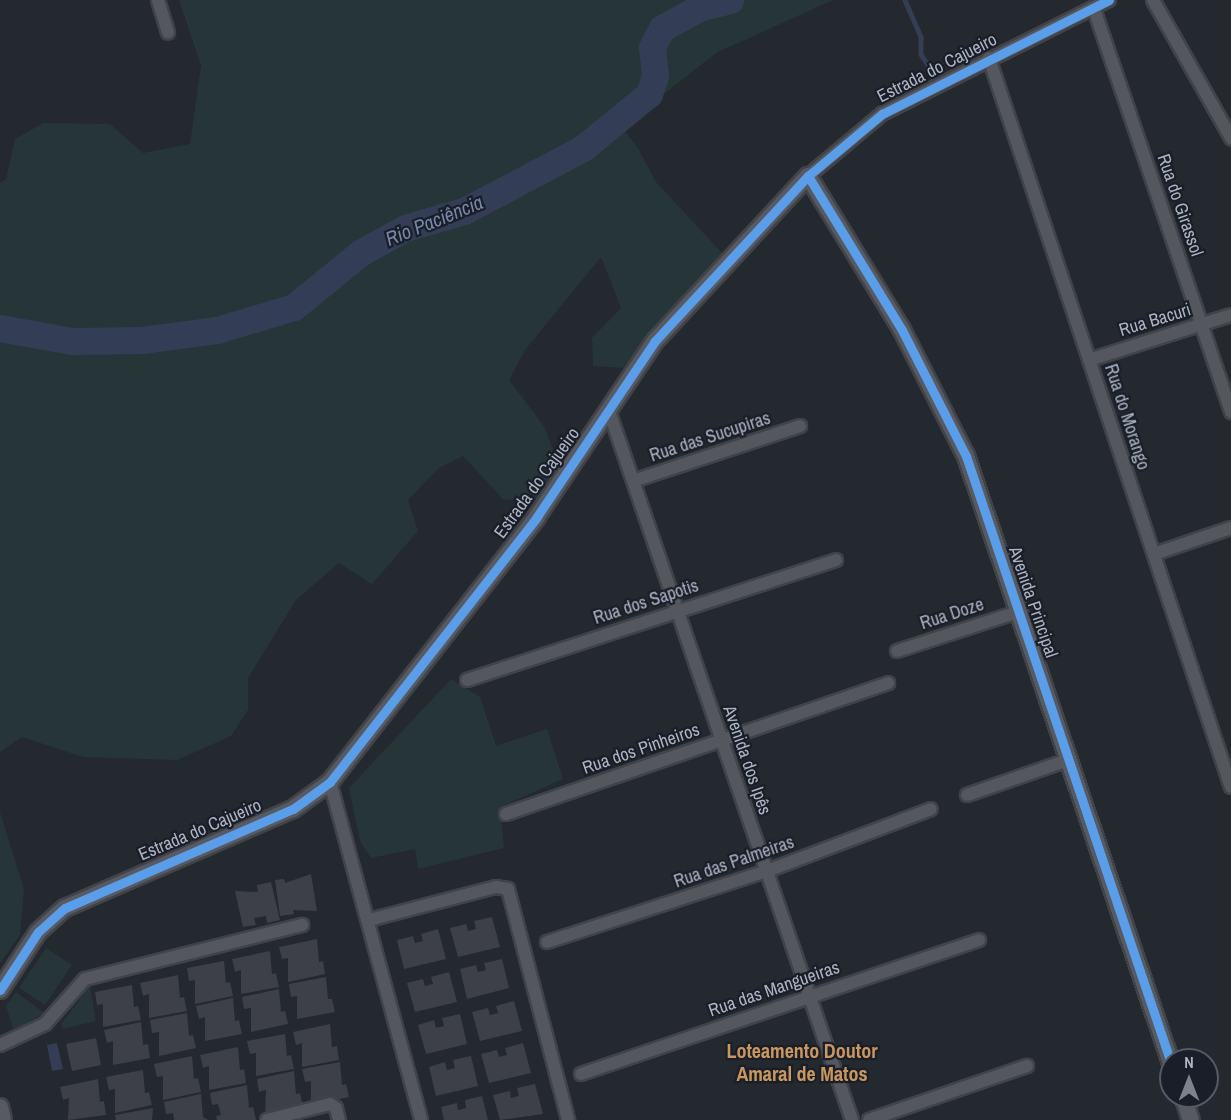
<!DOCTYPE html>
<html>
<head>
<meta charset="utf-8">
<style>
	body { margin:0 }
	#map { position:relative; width:1231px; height:1120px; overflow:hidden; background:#24282f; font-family:"Archivo Narrow",sans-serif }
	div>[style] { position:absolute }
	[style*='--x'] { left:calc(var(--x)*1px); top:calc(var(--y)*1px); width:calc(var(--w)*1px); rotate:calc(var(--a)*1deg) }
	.green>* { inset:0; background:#263538 }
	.water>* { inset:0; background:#333e56 }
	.stream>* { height:4.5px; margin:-2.25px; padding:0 2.25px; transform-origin:2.25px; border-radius:2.25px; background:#333e56 }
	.river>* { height:27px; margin:-13.5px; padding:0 13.5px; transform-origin:13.5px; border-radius:13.5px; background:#333e56 }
	.building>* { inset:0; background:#3d4046 }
	.roads { filter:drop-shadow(2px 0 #404348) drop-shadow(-2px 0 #404348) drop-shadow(0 2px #404348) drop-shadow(0 -2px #404348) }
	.street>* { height:12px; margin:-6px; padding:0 6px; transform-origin:6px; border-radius:6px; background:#54575e }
	.secondary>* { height:16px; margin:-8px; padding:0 8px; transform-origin:8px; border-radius:8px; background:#585a63 }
	.cycleway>* { height:9px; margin:-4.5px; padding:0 4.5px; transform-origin:4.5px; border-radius:4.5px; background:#5a9eea }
	span { translate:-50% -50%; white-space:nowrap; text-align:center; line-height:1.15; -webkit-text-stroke:4.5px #191e29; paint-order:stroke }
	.street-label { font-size:18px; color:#adb3c2 }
	.water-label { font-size:20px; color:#7787a9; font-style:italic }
	.neighbourhood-label { font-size:20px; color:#ca975f; font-weight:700 }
	.north { position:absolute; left:1159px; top:1048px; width:60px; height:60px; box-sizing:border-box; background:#191e29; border:2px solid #545a66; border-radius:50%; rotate:0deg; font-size:16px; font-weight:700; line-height:24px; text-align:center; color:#adb3c2 }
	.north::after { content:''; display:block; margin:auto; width:21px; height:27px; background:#7d828f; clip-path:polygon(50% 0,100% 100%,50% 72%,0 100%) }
</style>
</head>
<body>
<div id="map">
	<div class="green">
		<i style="clip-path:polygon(179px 0,833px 0,716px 53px,622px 127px,638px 148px,656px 182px,723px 254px,623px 368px,593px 366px,592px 338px,621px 308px,601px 257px,525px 350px,509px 380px,544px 426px,558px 464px,542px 498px,504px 500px,463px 456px,439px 468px,408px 500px,418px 531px,372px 584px,339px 563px,296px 600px,248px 678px,248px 710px,231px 736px,177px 760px,83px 757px,22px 737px,0 752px,0 183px,6px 179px,15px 139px,43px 123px,110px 124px,143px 153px,190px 144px,201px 65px)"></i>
		<i style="clip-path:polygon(451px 679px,480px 697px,496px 746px,547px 729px,563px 779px,500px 807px,504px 848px,418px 869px,415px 849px,371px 858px,360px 841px,349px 788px)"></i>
		<i style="clip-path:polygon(0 812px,24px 889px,20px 935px,0 964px)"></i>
		<i style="clip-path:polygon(46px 948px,72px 965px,45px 1005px,19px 988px)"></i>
		<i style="clip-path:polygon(90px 986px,96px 1021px,63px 1029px,61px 1024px)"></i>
		<i style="clip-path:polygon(16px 992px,44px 1013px,14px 1031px,6px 1006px)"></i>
	</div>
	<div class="water">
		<i style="clip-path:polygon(57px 1043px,63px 1069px,52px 1071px,47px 1045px)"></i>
	</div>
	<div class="stream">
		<i style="--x:905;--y:0;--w:40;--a:66.6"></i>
		<i style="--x:921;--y:37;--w:17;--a:90"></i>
		<i style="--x:921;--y:54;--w:19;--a:58"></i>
	</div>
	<div class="river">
		<i style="--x:0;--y:328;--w:73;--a:10.2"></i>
		<i style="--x:72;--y:341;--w:70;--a:-0.8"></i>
		<i style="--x:142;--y:340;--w:76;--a:-7.6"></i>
		<i style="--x:217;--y:330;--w:80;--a:-16.6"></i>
		<i style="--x:294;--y:307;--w:85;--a:-39.3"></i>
		<i style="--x:360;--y:253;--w:51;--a:-29.1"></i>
		<i style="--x:405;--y:228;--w:61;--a:-16.1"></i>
		<i style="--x:464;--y:211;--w:135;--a:-27.9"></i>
		<i style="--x:583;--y:148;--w:85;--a:-39.3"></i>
		<i style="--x:649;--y:94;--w:20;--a:-72"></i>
		<i style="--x:655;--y:75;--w:28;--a:-96"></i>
		<i style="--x:652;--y:47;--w:21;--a:-62"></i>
		<i style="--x:662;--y:28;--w:42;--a:-28.4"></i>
		<i style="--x:699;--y:8;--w:32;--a:-14"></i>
	</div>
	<div class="building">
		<i style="clip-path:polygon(311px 874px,317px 911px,293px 910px,294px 914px,280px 916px,275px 880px,284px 879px,285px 883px)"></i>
		<i style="clip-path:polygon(271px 882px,280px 920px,267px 923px,266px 916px,254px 918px,256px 925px,243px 927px,235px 891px,258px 892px,257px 885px)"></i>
		<i style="clip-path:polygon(492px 917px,500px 947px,458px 957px,450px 928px,466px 924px,468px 931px,476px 929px,474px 921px)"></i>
		<i style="clip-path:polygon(438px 929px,446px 959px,404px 969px,397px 940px,413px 936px,415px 943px,423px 941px,421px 934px)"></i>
		<i style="clip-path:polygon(317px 939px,319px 962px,323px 961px,325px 974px,288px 982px,288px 958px,282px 959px,279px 947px)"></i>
		<i style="clip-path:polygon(270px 951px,272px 974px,276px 973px,279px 987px,241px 994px,241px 970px,235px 972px,232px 959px)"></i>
		<i style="clip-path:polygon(502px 959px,509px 988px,467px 999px,460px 969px,476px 965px,478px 972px,486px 970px,484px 963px)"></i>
		<i style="clip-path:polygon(224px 961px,226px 983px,230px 982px,233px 996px,195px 1004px,195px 980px,189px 981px,187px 968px)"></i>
		<i style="clip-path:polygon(449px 972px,457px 1002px,415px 1012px,407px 983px,423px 979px,425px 986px,433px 984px,431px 977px)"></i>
		<i style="clip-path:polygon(178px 975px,180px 998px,184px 997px,187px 1011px,149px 1018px,149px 994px,143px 996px,140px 983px)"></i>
		<i style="clip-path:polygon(326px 977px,328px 999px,332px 999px,335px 1012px,297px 1019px,297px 996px,291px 997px,289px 984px)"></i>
		<i style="clip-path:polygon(132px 985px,134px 1007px,138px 1006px,141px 1020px,103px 1027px,103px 1004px,97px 1005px,95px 992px)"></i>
		<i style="clip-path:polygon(279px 989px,281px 1012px,285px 1011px,288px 1024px,251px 1032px,251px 1008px,244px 1009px,242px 997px)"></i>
		<i style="clip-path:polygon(233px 998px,235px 1021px,239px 1020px,242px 1034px,205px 1041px,205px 1017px,199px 1019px,196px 1006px)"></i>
		<i style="clip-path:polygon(514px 1001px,522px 1031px,480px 1041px,472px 1012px,488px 1008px,490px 1015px,498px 1013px,496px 1006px)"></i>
		<i style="clip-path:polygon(187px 1013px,189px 1036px,193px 1035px,196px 1048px,159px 1056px,159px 1032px,152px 1033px,150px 1020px)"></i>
		<i style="clip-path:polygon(460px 1014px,467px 1044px,426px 1054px,418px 1025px,434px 1020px,436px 1028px,444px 1026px,442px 1018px)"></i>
		<i style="clip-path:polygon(141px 1022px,143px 1045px,148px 1044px,150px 1058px,113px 1065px,113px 1041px,107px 1043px,104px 1030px)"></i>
		<i style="clip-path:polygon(330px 1024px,332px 1047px,337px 1046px,339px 1060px,302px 1067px,302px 1043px,296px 1045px,293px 1032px)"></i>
		<i style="clip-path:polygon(285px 1034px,287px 1056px,291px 1055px,294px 1069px,256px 1076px,256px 1053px,250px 1054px,247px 1041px)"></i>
		<i style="clip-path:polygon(96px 1038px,101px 1065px,72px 1071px,66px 1044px)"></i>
		<i style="clip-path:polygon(523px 1043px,531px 1073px,489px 1083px,481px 1054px,497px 1050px,499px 1057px,507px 1055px,505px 1048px)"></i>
		<i style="clip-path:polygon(238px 1047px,240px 1070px,244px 1069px,246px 1083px,209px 1090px,209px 1066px,203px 1068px,200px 1055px)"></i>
		<i style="clip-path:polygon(192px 1056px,194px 1079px,198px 1078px,201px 1092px,163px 1100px,163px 1076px,157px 1077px,154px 1064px)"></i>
		<i style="clip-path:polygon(471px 1056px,478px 1086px,436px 1096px,429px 1067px,445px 1062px,447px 1070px,455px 1068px,453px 1060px)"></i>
		<i style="clip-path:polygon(340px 1062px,342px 1085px,346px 1084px,349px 1097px,311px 1105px,311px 1081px,305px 1082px,302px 1069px)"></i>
		<i style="clip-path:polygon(143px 1070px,145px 1093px,149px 1092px,152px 1105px,115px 1113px,115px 1089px,109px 1090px,106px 1077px)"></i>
		<i style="clip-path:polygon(294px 1071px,296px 1094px,300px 1093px,303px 1107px,265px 1114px,266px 1090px,259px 1092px,257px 1079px)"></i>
		<i style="clip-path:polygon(98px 1079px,100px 1102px,104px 1101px,106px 1115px,68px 1120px,69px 1098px,63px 1100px,60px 1087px)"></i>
		<i style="clip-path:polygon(535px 1084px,543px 1114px,500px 1120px,493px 1095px,510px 1091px,511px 1098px,519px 1096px,517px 1088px)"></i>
		<i style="clip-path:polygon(247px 1085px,249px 1108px,253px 1107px,256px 1120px,217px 1120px,216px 1116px,221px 1115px,218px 1104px,212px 1105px,210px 1093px)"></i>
		<i style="clip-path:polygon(201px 1094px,203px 1117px,208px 1120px,174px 1120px,173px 1113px,166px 1114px,164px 1102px)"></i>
		<i style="clip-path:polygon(482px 1096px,488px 1120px,444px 1120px,441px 1107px,457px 1103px,458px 1110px,466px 1108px,465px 1100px)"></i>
		<i style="clip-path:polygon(153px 1108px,152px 1120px,116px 1120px,115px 1115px)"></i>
	</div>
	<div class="roads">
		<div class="street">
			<i style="--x:158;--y:0;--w:34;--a:73"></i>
			<i style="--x:1153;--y:0;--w:159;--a:60.5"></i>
			<i style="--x:1094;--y:9;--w:426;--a:71.2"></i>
			<i style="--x:989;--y:58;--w:768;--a:71.64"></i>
			<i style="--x:808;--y:176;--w:97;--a:-40"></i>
			<i style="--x:882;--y:114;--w:254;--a:-26.7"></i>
			<i style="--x:1089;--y:360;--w:149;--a:-17.6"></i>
			<i style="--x:609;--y:411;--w:749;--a:71.08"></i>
			<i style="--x:633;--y:481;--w:176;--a:-18.2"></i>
			<i style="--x:1154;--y:554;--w:81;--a:-18.7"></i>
			<i style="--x:897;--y:651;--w:127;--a:-17.9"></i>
			<i style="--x:467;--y:680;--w:388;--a:-18"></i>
			<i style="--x:330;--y:782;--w:350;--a:74.9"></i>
			<i style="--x:967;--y:795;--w:107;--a:-19.1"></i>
			<i style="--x:506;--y:814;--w:404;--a:-18.9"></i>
			<i style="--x:369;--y:920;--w:131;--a:-14.6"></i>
			<i style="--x:496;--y:887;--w:12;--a:9"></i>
			<i style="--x:508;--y:889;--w:239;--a:75.4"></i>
			<i style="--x:547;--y:942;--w:231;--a:-17.9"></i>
			<i style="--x:767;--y:871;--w:175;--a:-20.7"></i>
			<i style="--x:0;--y:1045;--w:50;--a:-25"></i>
			<i style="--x:45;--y:1024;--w:60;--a:-48.4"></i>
			<i style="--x:85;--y:979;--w:224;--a:-14"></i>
			<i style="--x:581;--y:1074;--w:420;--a:-18.6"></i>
			<i style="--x:267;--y:1120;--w:65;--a:-14.3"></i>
			<i style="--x:330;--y:1104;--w:7;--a:34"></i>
			<i style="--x:336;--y:1108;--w:12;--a:76"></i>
			<i style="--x:869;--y:1120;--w:167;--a:-18.9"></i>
		</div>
		<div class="secondary">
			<i style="--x:0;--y:990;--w:69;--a:-56.8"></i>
			<i style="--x:38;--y:932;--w:36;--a:-42"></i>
			<i style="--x:65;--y:908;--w:249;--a:-23.5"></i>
			<i style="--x:293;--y:809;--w:46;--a:-36.1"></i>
			<i style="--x:330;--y:782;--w:335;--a:-52"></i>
			<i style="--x:536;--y:518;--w:213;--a:-56.1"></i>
			<i style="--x:655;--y:341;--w:225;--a:-47.2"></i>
			<i style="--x:808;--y:176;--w:180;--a:58.6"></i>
			<i style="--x:902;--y:330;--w:141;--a:63.1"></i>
			<i style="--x:966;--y:456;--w:641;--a:71.34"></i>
			<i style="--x:1183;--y:1096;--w:25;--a:72"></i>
			<i style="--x:0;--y:1107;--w:13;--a:77"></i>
		</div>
	</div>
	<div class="cycleway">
		<i style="--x:808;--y:176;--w:180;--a:58.6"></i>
		<i style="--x:902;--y:330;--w:141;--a:63.1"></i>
		<i style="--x:966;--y:456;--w:641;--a:71.34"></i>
		<i style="--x:0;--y:990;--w:69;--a:-56.8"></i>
		<i style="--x:38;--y:932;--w:36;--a:-42"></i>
		<i style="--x:65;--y:908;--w:249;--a:-23.5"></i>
		<i style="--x:293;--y:809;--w:46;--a:-36.1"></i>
		<i style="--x:330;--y:782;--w:335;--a:-52"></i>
		<i style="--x:536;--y:518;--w:213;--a:-56.1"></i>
		<i style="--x:655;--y:341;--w:225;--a:-47.2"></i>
		<i style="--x:808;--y:176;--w:97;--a:-40"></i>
		<i style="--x:882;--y:114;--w:254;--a:-26.7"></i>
	</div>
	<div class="street-label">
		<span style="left:937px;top:68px;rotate:-27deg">Estrada do Cajueiro</span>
		<span style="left:1180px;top:205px;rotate:71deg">Rua do Girassol</span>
		<span style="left:1155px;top:320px;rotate:-17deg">Rua Bacuri</span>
		<span style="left:1127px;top:417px;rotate:72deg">Rua do Morango</span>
		<span style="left:710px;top:437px;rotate:-18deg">Rua das Sucupiras</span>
		<span style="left:537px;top:483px;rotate:-54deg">Estrada do Cajueiro</span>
		<span style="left:646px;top:602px;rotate:-18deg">Rua dos Sapotis</span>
		<span style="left:1033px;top:602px;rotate:71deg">Avenida Principal</span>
		<span style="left:952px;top:614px;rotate:-18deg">Rua Doze</span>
		<span style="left:641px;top:749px;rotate:-19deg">Rua dos Pinheiros</span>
		<span style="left:747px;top:760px;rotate:71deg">Avenida dos Ipês</span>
		<span style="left:200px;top:830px;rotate:-23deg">Estrada do Cajueiro</span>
		<span style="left:734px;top:862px;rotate:-19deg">Rua das Palmeiras</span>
		<span style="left:774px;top:989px;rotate:-19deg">Rua das Mangueiras</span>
	</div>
	<div class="water-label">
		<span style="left:434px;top:220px;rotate:-22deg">Rio Paciência</span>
	</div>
	<div class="neighbourhood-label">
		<span style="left:802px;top:1062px">Loteamento Doutor<br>Amaral de Matos</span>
	</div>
	<div class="north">N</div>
</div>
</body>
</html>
